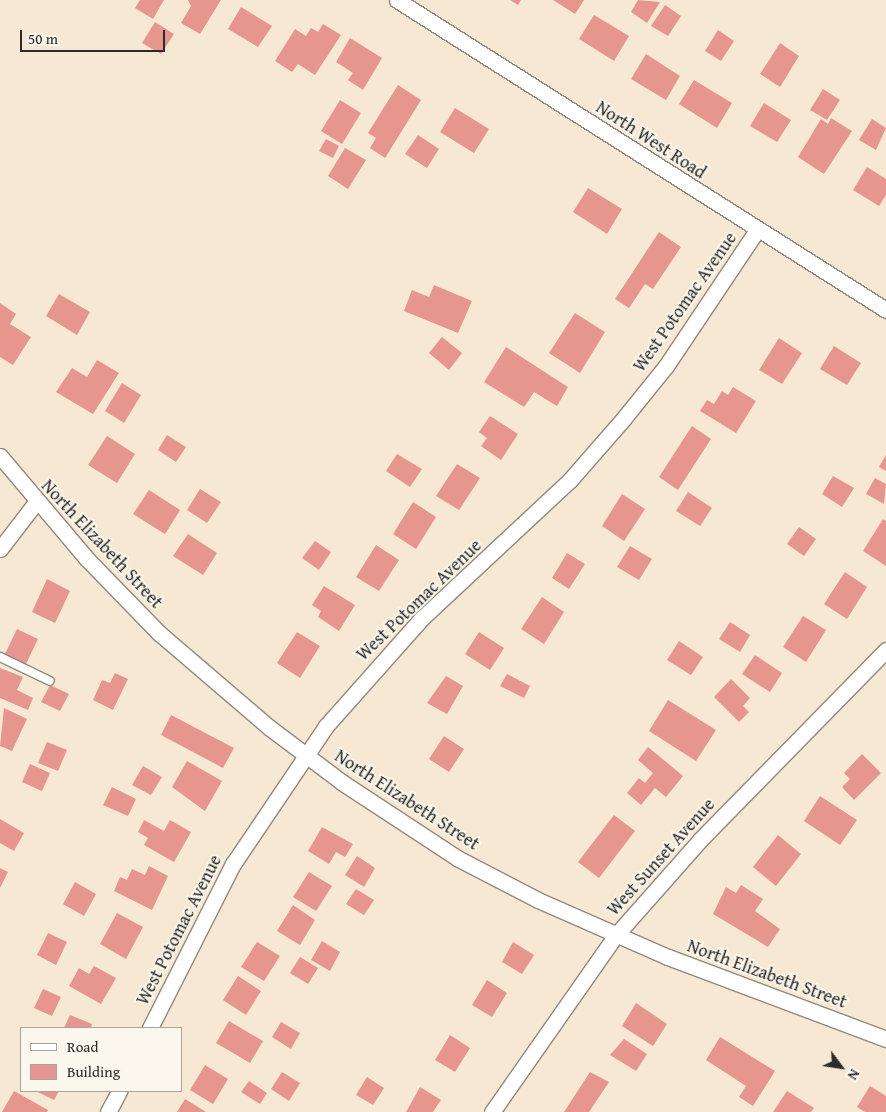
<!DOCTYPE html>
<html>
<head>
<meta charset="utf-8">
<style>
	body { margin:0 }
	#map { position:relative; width:886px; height:1112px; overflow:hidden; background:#f6e8d2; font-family:"Gentium Book Plus",serif }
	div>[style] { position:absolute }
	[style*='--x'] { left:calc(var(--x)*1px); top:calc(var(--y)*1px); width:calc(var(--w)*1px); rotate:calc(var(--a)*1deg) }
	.building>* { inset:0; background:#e7968f }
	.roads { filter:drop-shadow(1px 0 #908a7e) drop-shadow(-1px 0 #908a7e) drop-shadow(0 1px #908a7e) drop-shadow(0 -1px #908a7e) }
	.service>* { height:8px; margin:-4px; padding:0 4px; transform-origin:4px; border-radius:4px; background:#fff }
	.minor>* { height:15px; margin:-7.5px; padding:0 7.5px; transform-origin:7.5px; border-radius:7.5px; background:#fff }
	span { translate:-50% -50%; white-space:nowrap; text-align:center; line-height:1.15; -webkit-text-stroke:4px #fbf7ec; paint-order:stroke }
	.street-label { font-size:18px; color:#2b2b2b }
	.legend { position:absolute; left:20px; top:1027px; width:162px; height:65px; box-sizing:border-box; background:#fbf7ec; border:1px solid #a8a59f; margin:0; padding:6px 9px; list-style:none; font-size:15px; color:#2b2b2b }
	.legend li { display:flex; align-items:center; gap:10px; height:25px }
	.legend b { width:25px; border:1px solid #a8a59f }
	.north { position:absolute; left:816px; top:1042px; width:50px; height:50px; -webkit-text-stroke:4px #fbf7ec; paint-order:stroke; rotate:121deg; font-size:14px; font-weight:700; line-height:20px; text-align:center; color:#2b2b2b }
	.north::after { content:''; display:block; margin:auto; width:18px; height:22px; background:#2b2b2b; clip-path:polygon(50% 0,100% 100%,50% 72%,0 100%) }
	.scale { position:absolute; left:20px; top:30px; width:145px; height:22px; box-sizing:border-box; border:2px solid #2b2b2b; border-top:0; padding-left:6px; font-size:15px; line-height:18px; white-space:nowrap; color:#2b2b2b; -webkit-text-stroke:4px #fbf7ec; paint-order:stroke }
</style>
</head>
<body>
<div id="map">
	<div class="building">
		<i style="clip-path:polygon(140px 0,164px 0,153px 19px,135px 8px)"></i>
		<i style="clip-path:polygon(188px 0,221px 0,200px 34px,181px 23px,191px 6px)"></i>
		<i style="clip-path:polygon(510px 0,521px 0,518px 5px)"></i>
		<i style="clip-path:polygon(553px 0,584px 0,575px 14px)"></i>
		<i style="clip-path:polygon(638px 0,660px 2px,647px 23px,631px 12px)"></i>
		<i style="clip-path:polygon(665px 5px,681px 16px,668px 36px,651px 26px)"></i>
		<i style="clip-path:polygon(241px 7px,272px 26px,258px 47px,228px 29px)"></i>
		<i style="clip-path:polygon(594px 15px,629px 36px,614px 61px,579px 39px)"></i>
		<i style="clip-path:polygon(155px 22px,174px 34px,161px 54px,142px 43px)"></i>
		<i style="clip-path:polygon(323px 24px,341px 35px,315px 75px,298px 64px,292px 72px,275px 61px,295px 29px,306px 36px,311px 28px,318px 32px)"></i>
		<i style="clip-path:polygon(718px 30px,734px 41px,721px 61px,705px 51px)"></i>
		<i style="clip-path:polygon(350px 38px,382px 58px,363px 90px,348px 80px,353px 73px,336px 62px)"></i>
		<i style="clip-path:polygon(780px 43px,799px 56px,780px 87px,760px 74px)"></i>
		<i style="clip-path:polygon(646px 54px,680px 76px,666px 100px,631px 79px)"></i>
		<i style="clip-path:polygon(694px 80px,732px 103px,717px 128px,679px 104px)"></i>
		<i style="clip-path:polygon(398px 85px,421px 100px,385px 158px,370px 148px,376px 138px,368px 133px)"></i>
		<i style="clip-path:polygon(823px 89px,840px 100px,827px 120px,810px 110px)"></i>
		<i style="clip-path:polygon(340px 100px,361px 113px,342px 144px,321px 131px)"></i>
		<i style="clip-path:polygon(764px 103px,791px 120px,777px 142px,750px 126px)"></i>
		<i style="clip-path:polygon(455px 108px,489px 129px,474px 153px,440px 132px)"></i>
		<i style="clip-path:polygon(831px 118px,852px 131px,824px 174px,798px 157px,821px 119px,828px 124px)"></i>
		<i style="clip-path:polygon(872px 119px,886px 128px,876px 150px,859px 140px)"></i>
		<i style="clip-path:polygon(418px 135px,439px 149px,427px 168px,405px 154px)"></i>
		<i style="clip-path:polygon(326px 139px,339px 146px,333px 158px,319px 151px)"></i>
		<i style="clip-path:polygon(345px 148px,366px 160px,348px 189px,328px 176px)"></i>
		<i style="clip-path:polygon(867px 167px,886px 179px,886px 195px,879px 206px,853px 190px)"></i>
		<i style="clip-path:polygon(588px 188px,622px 209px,607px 234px,573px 212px)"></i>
		<i style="clip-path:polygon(659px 232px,681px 247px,653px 289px,645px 284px,629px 308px,615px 299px)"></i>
		<i style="clip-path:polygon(434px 285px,472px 301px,458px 333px,404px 311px,412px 290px,429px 297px)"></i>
		<i style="clip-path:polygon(59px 294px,90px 312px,77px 335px,46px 316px)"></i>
		<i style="clip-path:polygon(0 303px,16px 314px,10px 324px,31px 337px,13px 365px,0 357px)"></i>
		<i style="clip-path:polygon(575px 313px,605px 332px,580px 373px,549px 353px)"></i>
		<i style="clip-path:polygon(442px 337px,462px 353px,449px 370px,429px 353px)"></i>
		<i style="clip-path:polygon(779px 338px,802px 353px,782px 384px,759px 370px)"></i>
		<i style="clip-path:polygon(834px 346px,861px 363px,847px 385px,820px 369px)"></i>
		<i style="clip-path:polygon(506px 347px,568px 387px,557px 406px,534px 392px,524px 407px,484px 382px)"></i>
		<i style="clip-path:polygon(97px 360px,119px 373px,93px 414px,56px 392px,72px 368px,87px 377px)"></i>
		<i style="clip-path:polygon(122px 383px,141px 395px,124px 423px,105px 411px)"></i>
		<i style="clip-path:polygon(733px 387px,756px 401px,736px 433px,700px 411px,707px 400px,714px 404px,722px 391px,728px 395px)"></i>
		<i style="clip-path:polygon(490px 416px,518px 434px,501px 460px,481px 446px,487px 438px,479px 432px)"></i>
		<i style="clip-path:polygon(692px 426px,711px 439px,678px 490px,659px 477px)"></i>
		<i style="clip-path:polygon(167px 435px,186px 447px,176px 462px,158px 450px)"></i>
		<i style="clip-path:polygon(107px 436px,135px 454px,117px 483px,88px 465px)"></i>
		<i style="clip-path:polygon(397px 454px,422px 469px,410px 487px,386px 471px)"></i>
		<i style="clip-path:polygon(886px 455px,886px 471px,879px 467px)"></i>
		<i style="clip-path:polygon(457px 464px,480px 478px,459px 510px,436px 496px)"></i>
		<i style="clip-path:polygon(833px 476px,854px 488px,842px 507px,822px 494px)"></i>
		<i style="clip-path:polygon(875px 478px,886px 484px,884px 504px,866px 494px)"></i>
		<i style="clip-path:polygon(200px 489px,221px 502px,207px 523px,187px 510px)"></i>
		<i style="clip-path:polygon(149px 490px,180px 510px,165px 534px,133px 514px)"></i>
		<i style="clip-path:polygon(688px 492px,712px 508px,700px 526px,676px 511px)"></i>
		<i style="clip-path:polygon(622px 494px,645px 509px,624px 541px,602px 526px)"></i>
		<i style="clip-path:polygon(413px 502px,436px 517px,416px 549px,393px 534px)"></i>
		<i style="clip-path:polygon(883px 519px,886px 521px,886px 566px,863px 551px)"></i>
		<i style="clip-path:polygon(799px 527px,816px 539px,804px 556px,787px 544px)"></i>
		<i style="clip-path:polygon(188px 534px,217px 553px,203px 575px,173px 556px)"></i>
		<i style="clip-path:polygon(315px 541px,331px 552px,319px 570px,302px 558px)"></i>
		<i style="clip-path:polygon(376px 545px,399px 560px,379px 591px,356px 577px)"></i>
		<i style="clip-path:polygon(630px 546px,652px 559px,639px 580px,617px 567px)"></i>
		<i style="clip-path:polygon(567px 553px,585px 564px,569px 589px,552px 578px)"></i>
		<i style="clip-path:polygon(845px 572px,867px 587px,847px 619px,824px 604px)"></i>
		<i style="clip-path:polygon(47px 579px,70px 591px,55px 623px,32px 612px)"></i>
		<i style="clip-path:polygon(324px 586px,355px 605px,339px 631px,318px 617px,321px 611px,312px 605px)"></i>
		<i style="clip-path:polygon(542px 597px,564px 612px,544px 644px,521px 629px)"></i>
		<i style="clip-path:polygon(803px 616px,826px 630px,806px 662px,783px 647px)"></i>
		<i style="clip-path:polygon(730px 622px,750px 635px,740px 652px,719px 639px)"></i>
		<i style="clip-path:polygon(17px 629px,38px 639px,26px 664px,5px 654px)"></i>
		<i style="clip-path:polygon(297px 632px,320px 646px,300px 678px,277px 663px)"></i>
		<i style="clip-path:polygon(479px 632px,504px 648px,490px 670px,465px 654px)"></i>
		<i style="clip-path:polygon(679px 641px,703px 657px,691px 675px,667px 660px)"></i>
		<i style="clip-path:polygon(755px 655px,782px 673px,770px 692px,742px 674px)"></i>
		<i style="clip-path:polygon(0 668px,23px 677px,17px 690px,33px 698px,28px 710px,0 698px)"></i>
		<i style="clip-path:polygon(115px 673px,128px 679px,113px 710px,93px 700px,102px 680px,110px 683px)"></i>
		<i style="clip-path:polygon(507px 674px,530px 686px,524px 698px,500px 686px)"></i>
		<i style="clip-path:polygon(446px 676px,463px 686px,447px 714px,427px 703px)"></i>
		<i style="clip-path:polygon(731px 679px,750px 698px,743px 706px,749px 712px,739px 722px,714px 697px)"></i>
		<i style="clip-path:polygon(50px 685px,69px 694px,60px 711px,41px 702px)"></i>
		<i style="clip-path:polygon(668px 700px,716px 730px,696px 761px,649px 731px)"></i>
		<i style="clip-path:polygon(4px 708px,27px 719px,12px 751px,0 746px)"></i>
		<i style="clip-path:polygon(171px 715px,234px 748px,223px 768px,161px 735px)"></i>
		<i style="clip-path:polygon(444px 736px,464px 749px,449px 772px,429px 759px)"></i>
		<i style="clip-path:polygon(47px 742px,67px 750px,58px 771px,38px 763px)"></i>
		<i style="clip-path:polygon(648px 747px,683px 776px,666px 797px,655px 788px,641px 805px,627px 793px,639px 778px,645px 783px,653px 773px,638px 760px)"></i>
		<i style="clip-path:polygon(862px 754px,881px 773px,854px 800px,842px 787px,850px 779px,844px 773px)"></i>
		<i style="clip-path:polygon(187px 761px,222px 781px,205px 811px,172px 787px)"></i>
		<i style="clip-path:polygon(30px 764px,50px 773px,42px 791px,22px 782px)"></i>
		<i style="clip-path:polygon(143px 766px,162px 777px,151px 795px,132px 785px)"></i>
		<i style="clip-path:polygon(112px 787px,136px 799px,128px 816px,103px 805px)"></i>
		<i style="clip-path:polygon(820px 796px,857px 820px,840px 845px,804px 821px)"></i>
		<i style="clip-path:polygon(614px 815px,635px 831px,599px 878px,578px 862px)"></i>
		<i style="clip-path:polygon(0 819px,24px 833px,14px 851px,0 843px)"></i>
		<i style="clip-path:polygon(144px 820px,164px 831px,170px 820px,191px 832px,174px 862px,144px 845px,148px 838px,138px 832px)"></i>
		<i style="clip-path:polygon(322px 827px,353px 844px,345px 857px,336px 852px,329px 864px,308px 851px)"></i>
		<i style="clip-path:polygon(778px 835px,801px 854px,776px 886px,753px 867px)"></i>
		<i style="clip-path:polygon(357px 856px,375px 868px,364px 887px,345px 875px)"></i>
		<i style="clip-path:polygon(149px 866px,168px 876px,152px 910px,114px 891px,120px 877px,127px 880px,132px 869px,145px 875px)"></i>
		<i style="clip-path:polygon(0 868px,8px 872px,0 888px)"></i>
		<i style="clip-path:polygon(309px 872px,332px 886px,316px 911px,293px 897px)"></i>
		<i style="clip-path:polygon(75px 882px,96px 894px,84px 916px,63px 904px)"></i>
		<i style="clip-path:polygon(741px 885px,763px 899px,755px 911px,780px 929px,768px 947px,713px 914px,726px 887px,736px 893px)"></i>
		<i style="clip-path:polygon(356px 889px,374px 900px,364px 915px,346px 904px)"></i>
		<i style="clip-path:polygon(293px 905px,315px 920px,300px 945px,277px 931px)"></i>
		<i style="clip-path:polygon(117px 913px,143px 927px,126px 959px,100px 944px)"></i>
		<i style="clip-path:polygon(48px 933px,67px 942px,56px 965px,37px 955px)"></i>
		<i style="clip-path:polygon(322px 941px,340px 952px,330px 971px,311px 960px)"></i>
		<i style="clip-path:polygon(257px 942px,280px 956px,264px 981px,241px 967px)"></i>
		<i style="clip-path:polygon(513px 942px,534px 955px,522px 974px,502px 962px)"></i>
		<i style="clip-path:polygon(300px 957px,318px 968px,308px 984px,290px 973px)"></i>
		<i style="clip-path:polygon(94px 966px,116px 978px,101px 1004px,69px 986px,79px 968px,89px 974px)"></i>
		<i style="clip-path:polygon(238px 976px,261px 991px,246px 1015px,223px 1000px)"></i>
		<i style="clip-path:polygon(487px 980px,507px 993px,492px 1017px,472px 1005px)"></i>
		<i style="clip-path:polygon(43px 989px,61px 997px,52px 1016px,34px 1008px)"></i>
		<i style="clip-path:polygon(636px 1003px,667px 1024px,653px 1046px,622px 1026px)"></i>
		<i style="clip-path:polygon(70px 1015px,92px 1024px,91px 1028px,64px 1028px)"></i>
		<i style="clip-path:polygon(229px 1021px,263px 1041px,250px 1063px,216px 1043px)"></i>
		<i style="clip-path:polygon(281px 1022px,300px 1033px,291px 1049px,272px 1037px)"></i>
		<i style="clip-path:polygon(450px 1035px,470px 1048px,455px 1072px,435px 1060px)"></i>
		<i style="clip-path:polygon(720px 1037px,775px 1071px,753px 1106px,739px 1097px,746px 1086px,706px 1060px)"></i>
		<i style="clip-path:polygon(624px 1039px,647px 1054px,636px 1071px,610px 1055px)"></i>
		<i style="clip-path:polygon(205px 1065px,228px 1079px,213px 1104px,190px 1090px)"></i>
		<i style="clip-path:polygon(282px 1072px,300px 1083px,289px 1101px,271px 1089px)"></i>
		<i style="clip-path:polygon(590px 1072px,609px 1082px,589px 1112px,564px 1112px)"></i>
		<i style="clip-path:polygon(367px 1077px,384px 1088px,373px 1105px,356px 1095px)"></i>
		<i style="clip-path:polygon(249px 1081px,267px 1093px,260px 1104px,241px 1092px)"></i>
		<i style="clip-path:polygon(870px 1086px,886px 1096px,886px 1112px,865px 1112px,857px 1107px)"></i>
		<i style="clip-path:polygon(420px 1087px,441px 1100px,433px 1112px,406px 1112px)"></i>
		<i style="clip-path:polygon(14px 1091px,48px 1110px,47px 1112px,2px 1112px)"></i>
		<i style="clip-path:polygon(36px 1091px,59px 1091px,54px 1100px)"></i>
		<i style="clip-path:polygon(787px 1091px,814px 1108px,811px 1112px,773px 1112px)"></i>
		<i style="clip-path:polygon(185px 1099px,206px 1112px,177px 1112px)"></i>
	</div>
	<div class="roads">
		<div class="service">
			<i style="--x:0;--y:657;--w:55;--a:25.6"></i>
		</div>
		<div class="minor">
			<i style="--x:397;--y:0;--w:579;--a:32.37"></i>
			<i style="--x:0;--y:456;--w:135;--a:49.8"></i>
			<i style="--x:87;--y:559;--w:103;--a:45.8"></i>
			<i style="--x:159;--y:633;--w:146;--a:40.6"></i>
			<i style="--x:270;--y:728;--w:91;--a:37"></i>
			<i style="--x:343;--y:783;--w:136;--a:33.3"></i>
			<i style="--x:457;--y:858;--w:91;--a:27.4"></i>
			<i style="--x:538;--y:900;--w:142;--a:23.7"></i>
			<i style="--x:668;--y:957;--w:233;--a:20.6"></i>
			<i style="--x:0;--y:549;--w:59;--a:-52.5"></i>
			<i style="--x:150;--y:1028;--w:184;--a:-63.2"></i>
			<i style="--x:233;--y:864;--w:166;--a:-56"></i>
			<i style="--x:326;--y:726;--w:144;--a:-48.4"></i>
			<i style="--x:422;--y:618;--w:202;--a:-43"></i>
			<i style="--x:570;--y:480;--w:82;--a:-48.9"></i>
			<i style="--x:624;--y:418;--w:67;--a:-51.1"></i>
			<i style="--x:666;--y:366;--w:164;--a:-56.2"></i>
			<i style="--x:108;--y:1112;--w:24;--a:-62"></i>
			<i style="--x:492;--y:1112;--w:216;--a:-55"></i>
			<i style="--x:616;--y:935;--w:127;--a:-48.5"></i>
			<i style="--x:700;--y:840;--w:266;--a:-45.6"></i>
		</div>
	</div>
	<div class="street-label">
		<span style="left:651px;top:140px;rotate:33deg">North West Road</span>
		<span style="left:685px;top:302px;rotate:-55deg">West Potomac Avenue</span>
		<span style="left:102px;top:544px;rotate:47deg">North Elizabeth Street</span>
		<span style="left:419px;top:600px;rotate:-44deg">West Potomac Avenue</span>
		<span style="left:407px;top:800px;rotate:33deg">North Elizabeth Street</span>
		<span style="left:661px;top:857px;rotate:-48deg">West Sunset Avenue</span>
		<span style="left:179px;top:930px;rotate:-63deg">West Potomac Avenue</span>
		<span style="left:767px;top:974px;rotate:20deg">North Elizabeth Street</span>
	</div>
	<ul class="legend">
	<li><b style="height:6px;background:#fff"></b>Road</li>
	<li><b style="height:14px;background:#e7968f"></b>Building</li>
	</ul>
	<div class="north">N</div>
	<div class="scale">50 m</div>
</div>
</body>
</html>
